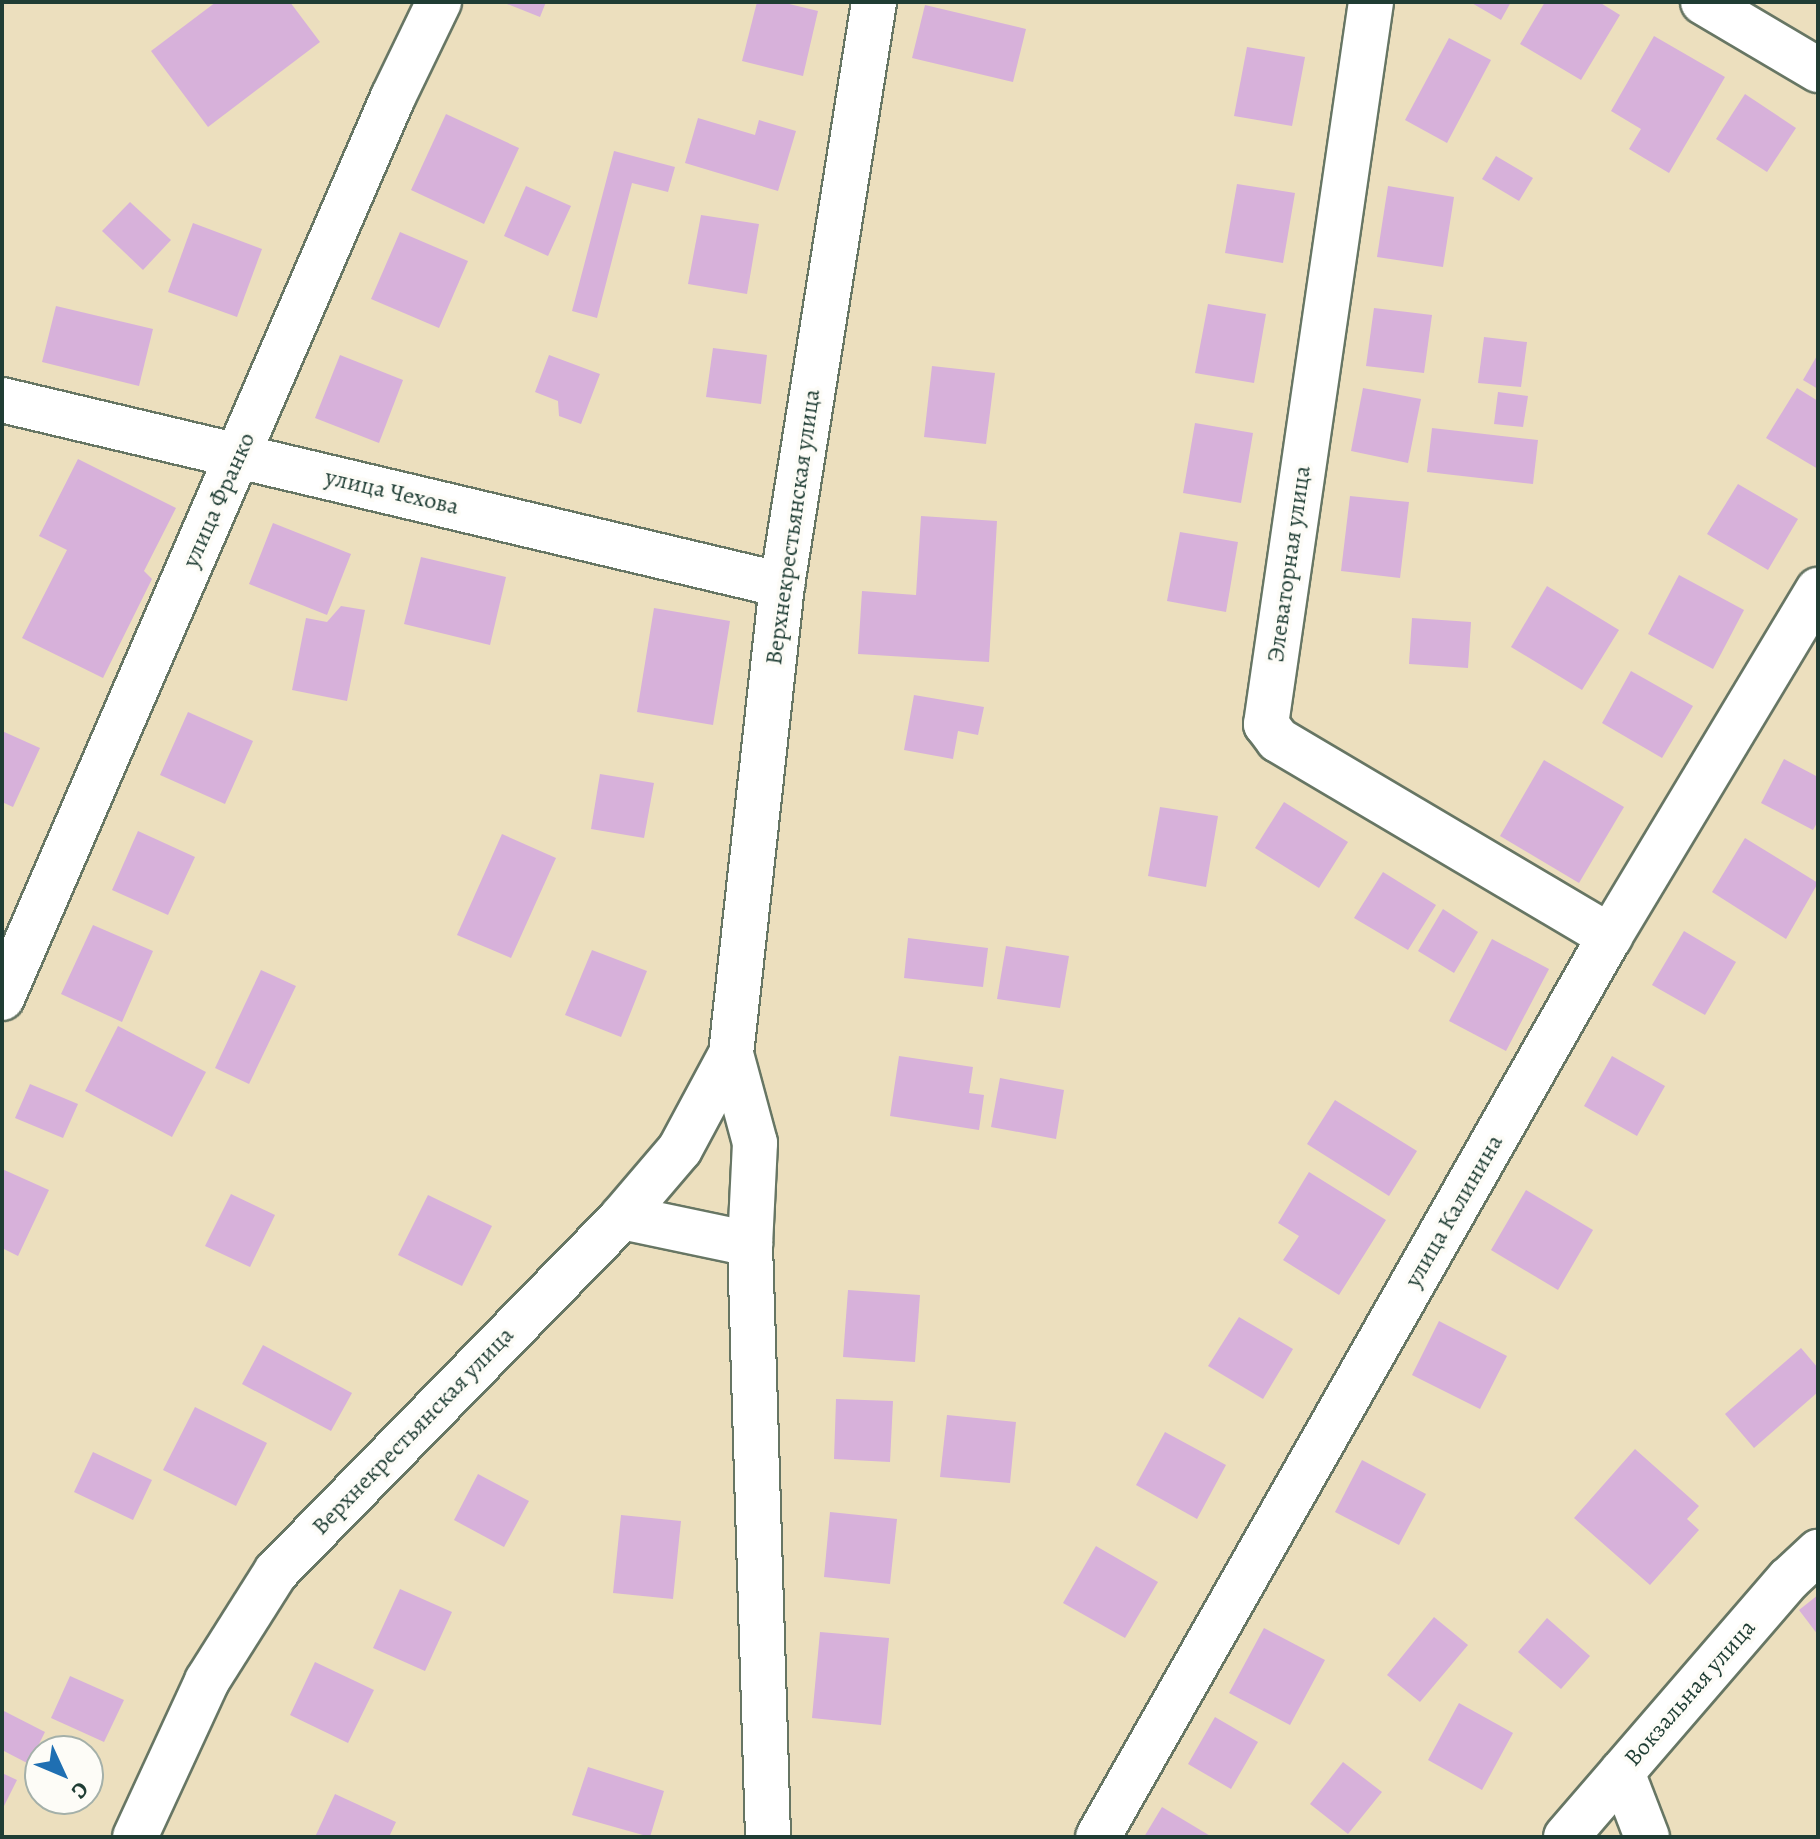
<!DOCTYPE html>
<html>
<head>
<meta charset="utf-8">
<style>
	body { margin:0 }
	#map { position:relative; width:1820px; height:1839px; overflow:hidden; background:#ecdfbe; font-family:Alegreya,serif }
	div>[style] { position:absolute }
	[style*='--x'] { left:calc(var(--x)*1px); top:calc(var(--y)*1px); width:calc(var(--w)*1px); rotate:calc(var(--a)*1deg) }
	.building>* { inset:0; background:#d7b1da }
	.roads { filter:drop-shadow(2px 0 #677664) drop-shadow(-2px 0 #677664) drop-shadow(0 2px #677664) drop-shadow(0 -2px #677664) }
	.minor>* { height:44px; margin:-22px; padding:0 22px; transform-origin:22px; border-radius:22px; background:#fff }
	span { translate:-50% -50%; white-space:nowrap; text-align:center; line-height:1.15; -webkit-text-stroke:7px #fdfcf7; paint-order:stroke }
	.street-label { font-size:24px; color:#1f3d34 }
	.frame { position:absolute; inset:0; border:4px solid #1f3d34; pointer-events:none }
	.north { position:absolute; left:24px; top:1735px; width:80px; height:80px; box-sizing:border-box; background:#fdfcf7; border:2px solid #a4b0a9; border-radius:50%; rotate:134deg; font-size:22px; font-weight:700; line-height:32px; text-align:center; color:#1f3d34 }
	.north::after { content:''; display:block; margin:auto; width:28px; height:36px; background:#1f6fb2; clip-path:polygon(50% 0,100% 100%,50% 72%,0 100%) }
</style>
</head>
<body>
<div id="map">
	<div class="building">
		<i style="clip-path:polygon(216px 2px,290px 2px,320px 42px,208px 127px,151px 51px)"></i>
		<i style="clip-path:polygon(502px 2px,546px 2px,540px 17px)"></i>
		<i style="clip-path:polygon(757px 2px,781px 2px,818px 11px,803px 76px,742px 61px)"></i>
		<i style="clip-path:polygon(1470px 2px,1511px 2px,1501px 20px)"></i>
		<i style="clip-path:polygon(1545px 2px,1599px 2px,1620px 15px,1581px 80px,1520px 44px)"></i>
		<i style="clip-path:polygon(925px 5px,1026px 29px,1013px 82px,912px 58px)"></i>
		<i style="clip-path:polygon(1654px 36px,1725px 77px,1669px 173px,1629px 149px,1641px 129px,1611px 111px)"></i>
		<i style="clip-path:polygon(1449px 38px,1491px 60px,1447px 143px,1405px 120px)"></i>
		<i style="clip-path:polygon(1247px 47px,1305px 57px,1292px 126px,1234px 116px)"></i>
		<i style="clip-path:polygon(1745px 94px,1796px 128px,1767px 172px,1716px 139px)"></i>
		<i style="clip-path:polygon(446px 114px,519px 148px,484px 224px,411px 190px)"></i>
		<i style="clip-path:polygon(698px 118px,755px 135px,759px 120px,796px 131px,778px 191px,685px 163px)"></i>
		<i style="clip-path:polygon(614px 151px,675px 167px,668px 192px,632px 183px,597px 318px,572px 311px)"></i>
		<i style="clip-path:polygon(1496px 156px,1533px 178px,1519px 201px,1482px 179px)"></i>
		<i style="clip-path:polygon(1237px 184px,1295px 193px,1283px 263px,1225px 253px)"></i>
		<i style="clip-path:polygon(526px 186px,571px 206px,548px 256px,504px 236px)"></i>
		<i style="clip-path:polygon(1388px 186px,1454px 197px,1443px 267px,1377px 257px)"></i>
		<i style="clip-path:polygon(130px 202px,171px 240px,143px 270px,102px 231px)"></i>
		<i style="clip-path:polygon(701px 215px,759px 224px,747px 294px,688px 284px)"></i>
		<i style="clip-path:polygon(193px 223px,262px 249px,237px 317px,168px 292px)"></i>
		<i style="clip-path:polygon(400px 232px,468px 261px,439px 328px,371px 299px)"></i>
		<i style="clip-path:polygon(1208px 304px,1266px 314px,1254px 383px,1195px 373px)"></i>
		<i style="clip-path:polygon(56px 306px,153px 329px,139px 386px,42px 362px)"></i>
		<i style="clip-path:polygon(1374px 308px,1432px 315px,1424px 373px,1366px 366px)"></i>
		<i style="clip-path:polygon(1484px 337px,1527px 342px,1521px 387px,1478px 383px)"></i>
		<i style="clip-path:polygon(713px 348px,767px 355px,761px 404px,706px 397px)"></i>
		<i style="clip-path:polygon(1818px 354px,1818px 389px,1803px 380px)"></i>
		<i style="clip-path:polygon(340px 355px,403px 380px,379px 443px,315px 418px)"></i>
		<i style="clip-path:polygon(549px 355px,600px 374px,581px 424px,559px 416px,558px 401px,535px 392px)"></i>
		<i style="clip-path:polygon(932px 366px,995px 373px,986px 444px,924px 437px)"></i>
		<i style="clip-path:polygon(1363px 388px,1421px 399px,1408px 463px,1351px 451px)"></i>
		<i style="clip-path:polygon(1797px 388px,1818px 401px,1818px 469px,1766px 438px)"></i>
		<i style="clip-path:polygon(1498px 392px,1528px 396px,1523px 427px,1494px 424px)"></i>
		<i style="clip-path:polygon(1195px 423px,1253px 433px,1241px 503px,1183px 493px)"></i>
		<i style="clip-path:polygon(1432px 428px,1538px 440px,1533px 484px,1427px 472px)"></i>
		<i style="clip-path:polygon(78px 459px,176px 508px,144px 571px,152px 579px,103px 678px,22px 638px,67px 550px,39px 536px)"></i>
		<i style="clip-path:polygon(1738px 484px,1798px 519px,1768px 570px,1707px 534px)"></i>
		<i style="clip-path:polygon(1350px 496px,1409px 502px,1400px 578px,1341px 571px)"></i>
		<i style="clip-path:polygon(921px 516px,997px 521px,989px 662px,858px 654px,862px 591px,916px 595px)"></i>
		<i style="clip-path:polygon(273px 523px,351px 554px,327px 615px,249px 584px)"></i>
		<i style="clip-path:polygon(1180px 532px,1238px 542px,1226px 612px,1167px 601px)"></i>
		<i style="clip-path:polygon(421px 557px,506px 577px,490px 645px,404px 624px)"></i>
		<i style="clip-path:polygon(1679px 575px,1744px 610px,1713px 669px,1648px 634px)"></i>
		<i style="clip-path:polygon(1547px 586px,1619px 630px,1582px 690px,1511px 647px)"></i>
		<i style="clip-path:polygon(341px 606px,365px 610px,347px 701px,292px 690px,306px 618px,327px 622px)"></i>
		<i style="clip-path:polygon(654px 608px,730px 621px,713px 725px,637px 712px)"></i>
		<i style="clip-path:polygon(1412px 618px,1471px 622px,1468px 668px,1409px 664px)"></i>
		<i style="clip-path:polygon(1631px 671px,1693px 706px,1662px 758px,1602px 723px)"></i>
		<i style="clip-path:polygon(914px 695px,984px 707px,978px 735px,958px 731px,953px 759px,904px 750px)"></i>
		<i style="clip-path:polygon(188px 712px,253px 741px,225px 804px,160px 775px)"></i>
		<i style="clip-path:polygon(2px 731px,40px 748px,13px 807px,2px 802px)"></i>
		<i style="clip-path:polygon(1784px 759px,1818px 777px,1818px 821px,1813px 830px,1761px 803px)"></i>
		<i style="clip-path:polygon(1544px 760px,1624px 807px,1579px 883px,1500px 836px)"></i>
		<i style="clip-path:polygon(600px 774px,654px 783px,644px 838px,591px 829px)"></i>
		<i style="clip-path:polygon(1284px 802px,1348px 842px,1319px 888px,1255px 848px)"></i>
		<i style="clip-path:polygon(1160px 807px,1218px 816px,1206px 887px,1148px 876px)"></i>
		<i style="clip-path:polygon(138px 831px,195px 857px,168px 915px,112px 890px)"></i>
		<i style="clip-path:polygon(502px 834px,556px 858px,511px 958px,457px 935px)"></i>
		<i style="clip-path:polygon(1745px 838px,1818px 883px,1786px 939px,1712px 892px)"></i>
		<i style="clip-path:polygon(1383px 872px,1436px 905px,1408px 950px,1354px 918px)"></i>
		<i style="clip-path:polygon(1443px 909px,1478px 932px,1454px 973px,1418px 951px)"></i>
		<i style="clip-path:polygon(93px 925px,153px 951px,122px 1022px,61px 994px)"></i>
		<i style="clip-path:polygon(1684px 931px,1736px 962px,1705px 1015px,1652px 985px)"></i>
		<i style="clip-path:polygon(908px 938px,988px 948px,983px 987px,904px 978px)"></i>
		<i style="clip-path:polygon(1492px 939px,1549px 969px,1506px 1051px,1449px 1021px)"></i>
		<i style="clip-path:polygon(1006px 946px,1069px 956px,1060px 1008px,997px 999px)"></i>
		<i style="clip-path:polygon(592px 950px,647px 971px,621px 1037px,565px 1015px)"></i>
		<i style="clip-path:polygon(261px 970px,296px 986px,249px 1084px,215px 1068px)"></i>
		<i style="clip-path:polygon(118px 1026px,206px 1072px,172px 1137px,85px 1091px)"></i>
		<i style="clip-path:polygon(899px 1056px,973px 1067px,969px 1093px,984px 1095px,979px 1130px,890px 1116px)"></i>
		<i style="clip-path:polygon(1612px 1056px,1665px 1086px,1637px 1136px,1584px 1106px)"></i>
		<i style="clip-path:polygon(1000px 1078px,1064px 1090px,1056px 1139px,991px 1127px)"></i>
		<i style="clip-path:polygon(30px 1084px,78px 1104px,63px 1138px,15px 1118px)"></i>
		<i style="clip-path:polygon(1335px 1100px,1417px 1151px,1389px 1196px,1307px 1144px)"></i>
		<i style="clip-path:polygon(2px 1169px,49px 1190px,18px 1256px,2px 1248px)"></i>
		<i style="clip-path:polygon(1309px 1172px,1386px 1220px,1339px 1295px,1283px 1260px,1299px 1236px,1278px 1223px)"></i>
		<i style="clip-path:polygon(1526px 1190px,1593px 1230px,1558px 1290px,1491px 1250px)"></i>
		<i style="clip-path:polygon(231px 1194px,275px 1215px,250px 1267px,205px 1246px)"></i>
		<i style="clip-path:polygon(428px 1195px,492px 1226px,462px 1286px,398px 1255px)"></i>
		<i style="clip-path:polygon(848px 1290px,920px 1295px,915px 1362px,843px 1357px)"></i>
		<i style="clip-path:polygon(1239px 1317px,1293px 1349px,1263px 1399px,1208px 1366px)"></i>
		<i style="clip-path:polygon(1439px 1321px,1507px 1356px,1480px 1409px,1412px 1375px)"></i>
		<i style="clip-path:polygon(263px 1345px,352px 1393px,331px 1431px,242px 1384px)"></i>
		<i style="clip-path:polygon(1801px 1348px,1818px 1368px,1818px 1392px,1754px 1448px,1725px 1414px)"></i>
		<i style="clip-path:polygon(836px 1399px,893px 1401px,890px 1462px,834px 1459px)"></i>
		<i style="clip-path:polygon(195px 1407px,267px 1443px,236px 1506px,163px 1470px)"></i>
		<i style="clip-path:polygon(947px 1415px,1016px 1422px,1010px 1483px,940px 1477px)"></i>
		<i style="clip-path:polygon(1165px 1432px,1226px 1465px,1197px 1519px,1136px 1485px)"></i>
		<i style="clip-path:polygon(1635px 1449px,1699px 1506px,1687px 1519px,1699px 1530px,1650px 1585px,1574px 1518px)"></i>
		<i style="clip-path:polygon(93px 1452px,152px 1480px,133px 1520px,74px 1492px)"></i>
		<i style="clip-path:polygon(1362px 1460px,1426px 1494px,1399px 1545px,1335px 1512px)"></i>
		<i style="clip-path:polygon(478px 1474px,529px 1501px,504px 1547px,454px 1520px)"></i>
		<i style="clip-path:polygon(830px 1512px,897px 1519px,890px 1584px,824px 1577px)"></i>
		<i style="clip-path:polygon(621px 1515px,681px 1521px,673px 1599px,613px 1593px)"></i>
		<i style="clip-path:polygon(1096px 1546px,1158px 1582px,1125px 1638px,1063px 1603px)"></i>
		<i style="clip-path:polygon(400px 1589px,452px 1612px,425px 1671px,373px 1648px)"></i>
		<i style="clip-path:polygon(1818px 1595px,1818px 1635px,1799px 1610px)"></i>
		<i style="clip-path:polygon(1434px 1617px,1468px 1645px,1420px 1702px,1387px 1675px)"></i>
		<i style="clip-path:polygon(1547px 1618px,1590px 1656px,1561px 1689px,1518px 1652px)"></i>
		<i style="clip-path:polygon(1264px 1628px,1325px 1660px,1290px 1725px,1229px 1693px)"></i>
		<i style="clip-path:polygon(820px 1632px,889px 1638px,881px 1725px,812px 1718px)"></i>
		<i style="clip-path:polygon(315px 1662px,374px 1690px,348px 1743px,290px 1715px)"></i>
		<i style="clip-path:polygon(70px 1676px,124px 1700px,104px 1742px,51px 1718px)"></i>
		<i style="clip-path:polygon(1459px 1703px,1513px 1733px,1482px 1790px,1428px 1760px)"></i>
		<i style="clip-path:polygon(2px 1710px,45px 1732px,29px 1764px,2px 1750px)"></i>
		<i style="clip-path:polygon(1215px 1717px,1258px 1742px,1231px 1789px,1188px 1764px)"></i>
		<i style="clip-path:polygon(1343px 1762px,1382px 1792px,1348px 1834px,1310px 1804px)"></i>
		<i style="clip-path:polygon(588px 1767px,664px 1791px,650px 1837px,572px 1815px)"></i>
		<i style="clip-path:polygon(2px 1773px,17px 1780px,2px 1810px)"></i>
		<i style="clip-path:polygon(335px 1794px,396px 1822px,389px 1837px,315px 1837px)"></i>
		<i style="clip-path:polygon(1162px 1807px,1212px 1837px,1144px 1837px)"></i>
	</div>
	<div class="roads">
		<div class="minor">
			<i style="--x:1371;--y:2;--w:730;--a:98.27"></i>
			<i style="--x:1266;--y:724;--w:20;--a:53"></i>
			<i style="--x:1278;--y:740;--w:386;--a:30.6"></i>
			<i style="--x:1703;--y:2;--w:134;--a:30.6"></i>
			<i style="--x:2;--y:400;--w:802;--a:13.34"></i>
			<i style="--x:2;--y:998;--w:982;--a:-66.54"></i>
			<i style="--x:393;--y:97;--w:106;--a:-64.2"></i>
			<i style="--x:731;--y:1054;--w:92;--a:74.9"></i>
			<i style="--x:755;--y:1143;--w:101;--a:92.8"></i>
			<i style="--x:750;--y:1244;--w:593;--a:88.26"></i>
			<i style="--x:622;--y:1217;--w:131;--a:11.9"></i>
			<i style="--x:1622;--y:1772;--w:70;--a:69"></i>
			<i style="--x:135;--y:1837;--w:172;--a:-65.2"></i>
			<i style="--x:207;--y:1681;--w:129;--a:-57.7"></i>
			<i style="--x:276;--y:1572;--w:496;--a:-45.7"></i>
			<i style="--x:622;--y:1217;--w:89;--a:-49.5"></i>
			<i style="--x:680;--y:1149;--w:108;--a:-61.8"></i>
			<i style="--x:731;--y:1054;--w:472;--a:-83.8"></i>
			<i style="--x:782;--y:585;--w:590;--a:-81.03"></i>
			<i style="--x:1098;--y:1837;--w:1036;--a:-60.39"></i>
			<i style="--x:1610;--y:936;--w:404;--a:-59"></i>
			<i style="--x:1566;--y:1837;--w:341;--a:-49.2"></i>
			<i style="--x:1789;--y:1579;--w:40;--a:-43"></i>
		</div>
	</div>
	<div class="street-label">
		<span style="left:392px;top:492px;rotate:13deg">улица Чехова</span>
		<span style="left:219px;top:500px;rotate:-66deg">улица Франко</span>
		<span style="left:793px;top:527px;rotate:-82deg">Верхнекрестьянская улица</span>
		<span style="left:1289px;top:564px;rotate:-82deg">Элеваторная улица</span>
		<span style="left:1454px;top:1211px;rotate:-60deg">улица Калинина</span>
		<span style="left:413px;top:1431px;rotate:-46deg">Верхнекрестьянская улица</span>
		<span style="left:1690px;top:1693px;rotate:-49deg">Вокзальная улица</span>
	</div>
	<div class="frame"></div>
	<div class="north">С</div>
</div>
</body>
</html>
